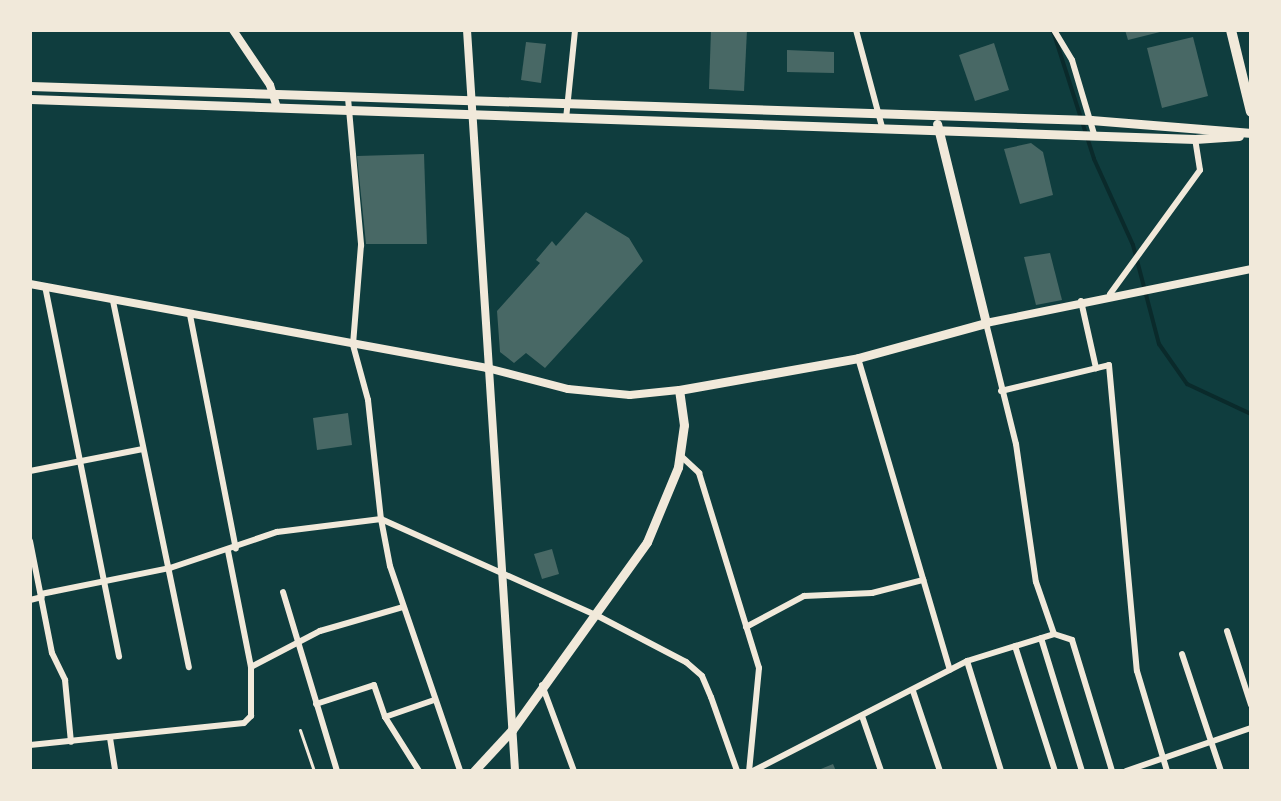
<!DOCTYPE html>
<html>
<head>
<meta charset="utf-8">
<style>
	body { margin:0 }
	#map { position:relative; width:1281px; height:801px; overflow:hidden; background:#0f3d3e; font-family:"IBM Plex Sans",sans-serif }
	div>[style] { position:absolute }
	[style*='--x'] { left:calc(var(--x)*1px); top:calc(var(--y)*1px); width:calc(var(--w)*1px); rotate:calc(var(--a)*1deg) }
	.stream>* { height:4px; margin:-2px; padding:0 2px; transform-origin:2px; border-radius:2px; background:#0a2a2b }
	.building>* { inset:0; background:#486865 }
	.service>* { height:3px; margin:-1.5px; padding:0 1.5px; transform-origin:1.5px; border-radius:1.5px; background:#f1e9da }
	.minor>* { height:6px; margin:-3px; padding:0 3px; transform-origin:3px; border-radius:3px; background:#f1e9da }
	.tertiary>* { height:8px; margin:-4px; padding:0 4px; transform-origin:4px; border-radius:4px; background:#f1e9da }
	.secondary>* { height:9px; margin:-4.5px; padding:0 4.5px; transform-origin:4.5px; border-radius:4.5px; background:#f1e9da }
	.trunk>* { height:10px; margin:-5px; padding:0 5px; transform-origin:5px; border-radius:5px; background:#f1e9da }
	span { translate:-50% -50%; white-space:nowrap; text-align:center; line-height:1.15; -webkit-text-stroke:4.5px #f1e9da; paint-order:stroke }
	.frame { position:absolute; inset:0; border:32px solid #f1e9da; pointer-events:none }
</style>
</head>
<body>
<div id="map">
	<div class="stream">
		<i style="--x:1053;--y:31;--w:134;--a:72.2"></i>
		<i style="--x:1094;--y:159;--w:94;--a:65.6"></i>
		<i style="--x:1133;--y:245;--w:102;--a:75.3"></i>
		<i style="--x:1159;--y:344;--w:49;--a:55"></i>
		<i style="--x:1187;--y:384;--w:71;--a:25.1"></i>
	</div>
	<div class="building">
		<i style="clip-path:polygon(711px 30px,747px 30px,744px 91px,709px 89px)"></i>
		<i style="clip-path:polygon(1125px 30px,1160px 30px,1160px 32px,1128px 40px)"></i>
		<i style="clip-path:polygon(1193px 37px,1208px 96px,1162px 108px,1147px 48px)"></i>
		<i style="clip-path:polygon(526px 42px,546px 44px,541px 83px,521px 80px)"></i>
		<i style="clip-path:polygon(994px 43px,1009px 90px,975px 101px,959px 55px)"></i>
		<i style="clip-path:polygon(787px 50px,834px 52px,834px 73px,787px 72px)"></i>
		<i style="clip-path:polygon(1031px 143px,1043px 152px,1053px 195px,1020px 204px,1004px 149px)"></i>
		<i style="clip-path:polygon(424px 154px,427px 244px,366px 244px,357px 156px)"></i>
		<i style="clip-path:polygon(586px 212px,629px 238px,643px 261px,545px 368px,526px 353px,514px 363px,500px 352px,497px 311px,540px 263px,536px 260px,552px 241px,556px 246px)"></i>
		<i style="clip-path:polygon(1050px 253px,1062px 300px,1036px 305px,1024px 257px)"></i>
		<i style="clip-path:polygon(348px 413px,352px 445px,317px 450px,313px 418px)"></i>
		<i style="clip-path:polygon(552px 549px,559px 574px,542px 579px,534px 554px)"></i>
		<i style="clip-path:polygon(833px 764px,836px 771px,816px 771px)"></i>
	</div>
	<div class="service">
		<i style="--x:300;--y:730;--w:43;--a:71.1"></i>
	</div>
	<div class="minor">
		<i style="--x:856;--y:30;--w:100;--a:75"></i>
		<i style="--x:1054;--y:30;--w:35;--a:59"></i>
		<i style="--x:1072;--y:60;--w:77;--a:73.4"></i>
		<i style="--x:348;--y:98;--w:148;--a:84.9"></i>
		<i style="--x:361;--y:245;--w:100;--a:94.6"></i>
		<i style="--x:353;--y:345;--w:57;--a:74.7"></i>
		<i style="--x:368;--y:400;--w:120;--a:83.8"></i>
		<i style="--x:381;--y:519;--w:48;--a:79.2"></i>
		<i style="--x:390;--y:566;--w:217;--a:71.1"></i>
		<i style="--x:566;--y:119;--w:89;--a:-84.2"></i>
		<i style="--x:45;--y:286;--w:378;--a:78.7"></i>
		<i style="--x:1110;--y:294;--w:153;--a:-54"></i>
		<i style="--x:1200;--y:170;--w:31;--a:-99"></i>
		<i style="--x:113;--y:301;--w:374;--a:78.3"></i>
		<i style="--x:1081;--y:301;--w:69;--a:77.4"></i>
		<i style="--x:190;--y:315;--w:238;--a:78.9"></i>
		<i style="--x:986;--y:323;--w:125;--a:76.1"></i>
		<i style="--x:1016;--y:444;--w:139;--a:81.8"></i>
		<i style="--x:1036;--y:582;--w:55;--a:70.9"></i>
		<i style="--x:858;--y:358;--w:325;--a:73.6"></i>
		<i style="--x:1001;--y:391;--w:111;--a:-13.5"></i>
		<i style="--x:1109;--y:365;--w:307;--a:84.8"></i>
		<i style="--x:1137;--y:671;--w:104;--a:73.3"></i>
		<i style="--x:681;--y:456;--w:25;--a:43"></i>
		<i style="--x:699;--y:473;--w:204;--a:72.9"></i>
		<i style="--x:759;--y:668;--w:103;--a:95.5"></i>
		<i style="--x:30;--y:471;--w:115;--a:-11"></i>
		<i style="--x:30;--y:541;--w:114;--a:78.9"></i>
		<i style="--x:52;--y:653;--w:30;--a:64"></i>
		<i style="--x:65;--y:680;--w:62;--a:84.5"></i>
		<i style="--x:228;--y:551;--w:118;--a:78.8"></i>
		<i style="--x:283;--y:592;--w:187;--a:73.2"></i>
		<i style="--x:41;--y:594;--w:132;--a:-11.4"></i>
		<i style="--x:170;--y:568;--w:113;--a:-18.6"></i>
		<i style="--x:277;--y:532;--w:105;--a:-7.1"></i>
		<i style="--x:381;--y:519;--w:235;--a:24.1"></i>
		<i style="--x:596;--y:615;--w:102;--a:27.6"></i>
		<i style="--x:686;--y:662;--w:21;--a:41"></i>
		<i style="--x:702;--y:676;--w:23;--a:67"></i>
		<i style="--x:711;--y:697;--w:78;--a:70.6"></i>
		<i style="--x:30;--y:600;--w:12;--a:-14"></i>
		<i style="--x:746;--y:627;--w:66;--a:-28.1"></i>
		<i style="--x:804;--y:596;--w:68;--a:-2.5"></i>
		<i style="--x:872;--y:593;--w:53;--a:-14.3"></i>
		<i style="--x:1227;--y:631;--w:78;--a:72"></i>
		<i style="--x:1041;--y:638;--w:139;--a:72.9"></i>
		<i style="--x:1015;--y:646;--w:131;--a:72.3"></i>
		<i style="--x:1182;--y:654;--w:123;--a:71.6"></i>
		<i style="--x:967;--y:661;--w:115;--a:72.8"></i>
		<i style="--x:542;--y:685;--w:92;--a:69.6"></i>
		<i style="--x:913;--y:691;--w:84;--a:71.4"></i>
		<i style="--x:316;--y:704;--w:61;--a:-18.1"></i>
		<i style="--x:374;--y:685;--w:34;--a:71"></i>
		<i style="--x:385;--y:717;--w:64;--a:57.8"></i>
		<i style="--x:862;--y:716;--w:58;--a:70.9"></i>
		<i style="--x:385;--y:717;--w:52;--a:-19.1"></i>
		<i style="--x:110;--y:738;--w:33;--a:81"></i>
		<i style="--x:30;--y:745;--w:215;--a:-5.9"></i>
		<i style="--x:244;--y:723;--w:10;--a:-45"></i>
		<i style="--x:251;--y:716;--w:49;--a:-90"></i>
		<i style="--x:251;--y:667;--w:78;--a:-27.6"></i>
		<i style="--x:320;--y:631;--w:86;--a:-16.1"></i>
		<i style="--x:753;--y:771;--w:241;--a:-27.2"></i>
		<i style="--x:967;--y:661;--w:91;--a:-17.2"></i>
		<i style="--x:1054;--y:634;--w:19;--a:18"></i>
		<i style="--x:1072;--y:640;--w:137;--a:73"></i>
		<i style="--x:1126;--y:771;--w:132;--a:-19"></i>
	</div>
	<div class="tertiary">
		<i style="--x:233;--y:30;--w:66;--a:56.1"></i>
		<i style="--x:270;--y:85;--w:24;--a:73"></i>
		<i style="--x:467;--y:30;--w:743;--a:86.29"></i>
		<i style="--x:30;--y:284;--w:465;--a:10.4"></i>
		<i style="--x:487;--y:368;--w:84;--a:14.5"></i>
		<i style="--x:568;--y:389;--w:62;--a:5.5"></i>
		<i style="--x:630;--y:395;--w:49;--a:-5.8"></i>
		<i style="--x:986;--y:323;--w:270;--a:-11.5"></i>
	</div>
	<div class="secondary">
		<i style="--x:30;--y:86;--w:1062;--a:1.84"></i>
		<i style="--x:1091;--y:120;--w:161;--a:4.6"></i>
		<i style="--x:30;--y:99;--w:1166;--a:1.97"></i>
		<i style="--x:1195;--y:139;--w:44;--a:-3.9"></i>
		<i style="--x:474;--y:771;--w:56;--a:-47.2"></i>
		<i style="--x:512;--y:730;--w:231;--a:-54.3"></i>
		<i style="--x:647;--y:542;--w:81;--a:-67.5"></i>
		<i style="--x:678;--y:467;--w:42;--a:-81.9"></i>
		<i style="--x:684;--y:425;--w:35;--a:-98"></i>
		<i style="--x:679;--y:390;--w:182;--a:-10.1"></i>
		<i style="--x:858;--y:358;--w:133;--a:-15.3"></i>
		<i style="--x:986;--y:323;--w:205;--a:-103.8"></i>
	</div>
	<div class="trunk">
		<i style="--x:1231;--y:30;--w:84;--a:76.3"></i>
	</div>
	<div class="frame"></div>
</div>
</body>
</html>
